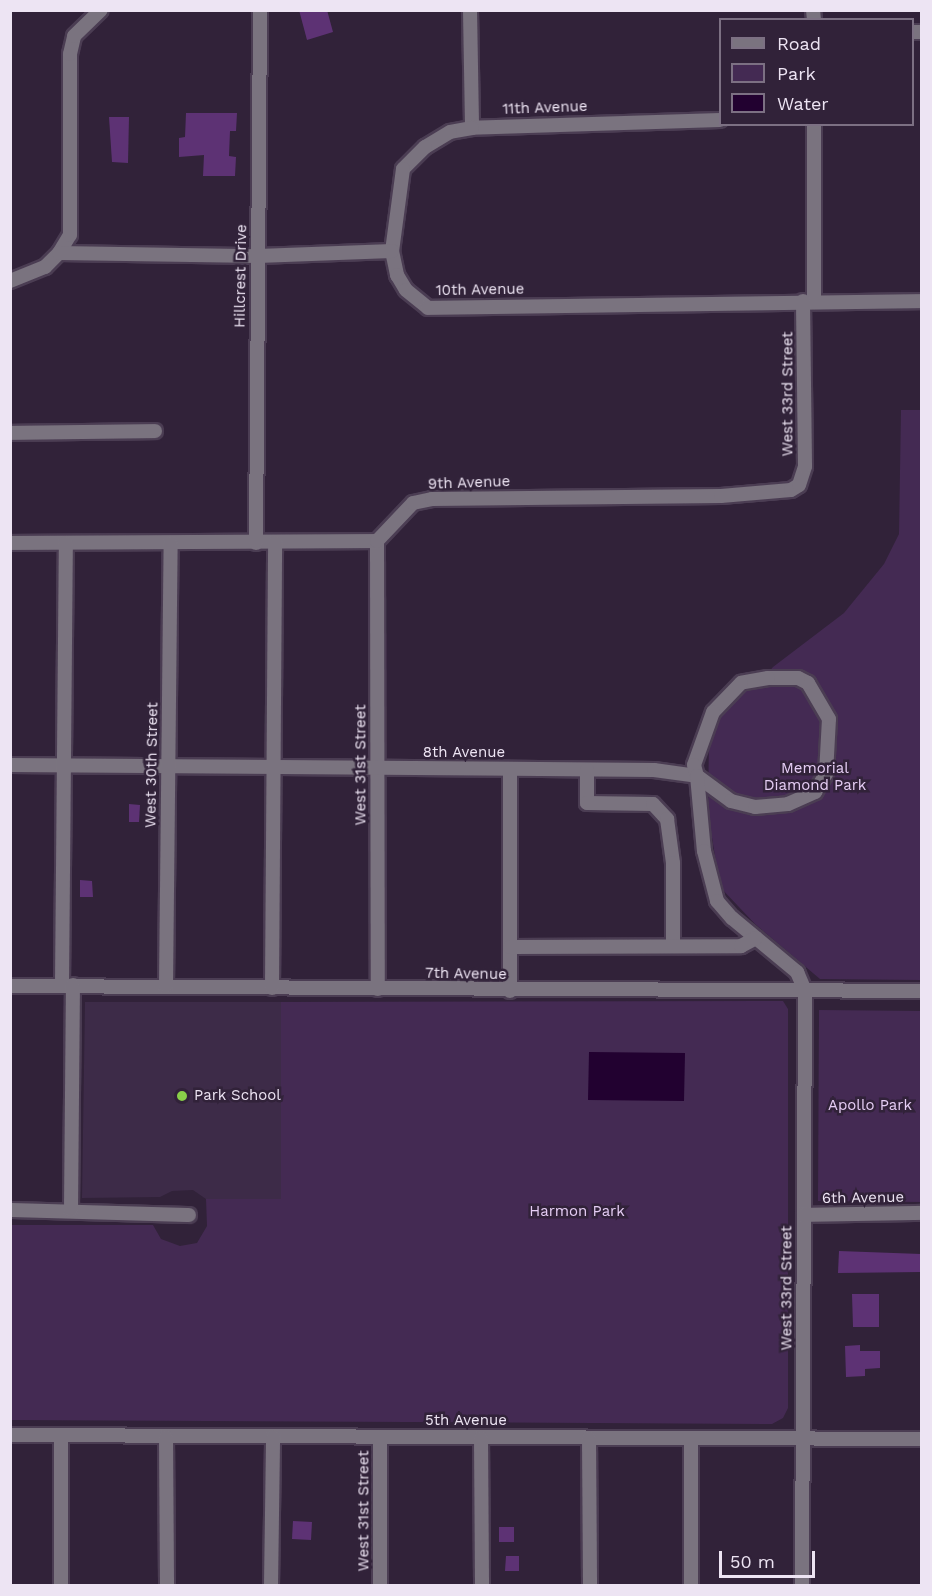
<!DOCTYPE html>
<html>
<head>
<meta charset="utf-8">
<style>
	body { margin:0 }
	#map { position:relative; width:932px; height:1596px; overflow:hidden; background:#312239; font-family:"Work Sans",sans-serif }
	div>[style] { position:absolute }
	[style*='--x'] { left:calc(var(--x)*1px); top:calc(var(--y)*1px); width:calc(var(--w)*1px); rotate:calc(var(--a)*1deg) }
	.built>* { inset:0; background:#3d2b48 }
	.green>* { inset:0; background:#442a53 }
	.water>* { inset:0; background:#220130 }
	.building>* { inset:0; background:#5d3274 }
	.roads { filter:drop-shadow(2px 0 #4b3d53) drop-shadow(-2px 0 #4b3d53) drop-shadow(0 2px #4b3d53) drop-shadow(0 -2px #4b3d53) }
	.minor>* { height:14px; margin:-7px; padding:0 7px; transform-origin:7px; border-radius:7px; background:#7a737f }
	.dots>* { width:16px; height:16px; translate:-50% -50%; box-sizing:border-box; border:3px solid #312239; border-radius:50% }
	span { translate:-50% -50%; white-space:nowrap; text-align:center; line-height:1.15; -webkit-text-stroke:5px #312239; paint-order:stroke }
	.street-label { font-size:15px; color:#ede4f3 }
	.park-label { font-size:15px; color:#e6cef5 }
	.poi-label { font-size:15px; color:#ede4f3 }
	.left { translate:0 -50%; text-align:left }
	.frame { position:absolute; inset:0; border:12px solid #ede4f3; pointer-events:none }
	.legend { position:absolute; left:719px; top:18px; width:195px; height:108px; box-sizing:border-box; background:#312239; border:2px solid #7c7083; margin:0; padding:8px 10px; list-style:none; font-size:18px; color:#ede4f3 }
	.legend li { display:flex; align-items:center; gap:12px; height:30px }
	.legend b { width:30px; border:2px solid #7c7083 }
	.scale { position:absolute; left:719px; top:1551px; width:96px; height:27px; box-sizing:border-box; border:3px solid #ede4f3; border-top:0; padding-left:8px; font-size:18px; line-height:21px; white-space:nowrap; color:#ede4f3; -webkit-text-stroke:4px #312239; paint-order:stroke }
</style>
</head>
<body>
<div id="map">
	<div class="built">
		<i style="clip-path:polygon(85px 1002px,281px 1002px,281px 1199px,206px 1199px,193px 1190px,172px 1191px,160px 1197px,82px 1198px)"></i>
	</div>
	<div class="green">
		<i style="clip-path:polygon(901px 410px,921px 410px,921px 980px,820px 979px,755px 924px,720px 887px,708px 813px,709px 736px,735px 692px,764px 678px,773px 667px,844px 613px,884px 564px,899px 534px)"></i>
		<i style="clip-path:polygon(783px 1001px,788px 1009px,788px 1408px,783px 1418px,772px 1424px,11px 1420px,11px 1225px,153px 1225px,161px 1239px,180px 1246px,197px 1243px,207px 1226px,206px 1199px,281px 1199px,281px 1002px)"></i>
		<i style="clip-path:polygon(819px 1010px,921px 1011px,921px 1202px,818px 1201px)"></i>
	</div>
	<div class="water">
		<i style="clip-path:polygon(589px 1052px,685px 1053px,684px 1101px,588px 1100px)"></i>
	</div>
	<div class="building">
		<i style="clip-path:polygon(299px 10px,327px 10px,333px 32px,307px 40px)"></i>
		<i style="clip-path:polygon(186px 113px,237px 113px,236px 131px,230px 131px,229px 156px,236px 157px,235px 176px,203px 176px,204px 155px,179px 157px,179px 138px,185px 137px)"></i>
		<i style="clip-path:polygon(109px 117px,129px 117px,128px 163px,112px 162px)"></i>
		<i style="clip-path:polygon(129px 804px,140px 805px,139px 822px,129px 822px)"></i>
		<i style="clip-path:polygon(80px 880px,92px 881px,93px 897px,80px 897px)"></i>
		<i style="clip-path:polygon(839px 1251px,921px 1254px,921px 1272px,838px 1273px)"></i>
		<i style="clip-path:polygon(852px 1294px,879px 1294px,879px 1327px,853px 1327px)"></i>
		<i style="clip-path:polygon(860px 1345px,860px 1351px,880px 1351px,880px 1368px,865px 1369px,865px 1376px,846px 1377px,845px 1346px)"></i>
		<i style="clip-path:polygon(293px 1521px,312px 1522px,311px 1540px,292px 1539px)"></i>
		<i style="clip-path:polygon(499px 1527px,514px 1527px,514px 1542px,499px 1542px)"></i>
		<i style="clip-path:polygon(506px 1556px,519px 1556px,519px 1571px,505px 1571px)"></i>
	</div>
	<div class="roads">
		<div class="minor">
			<i style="--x:470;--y:10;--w:118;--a:89"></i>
			<i style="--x:813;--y:10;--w:10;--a:84"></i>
			<i style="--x:912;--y:32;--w:10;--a:0"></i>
			<i style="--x:720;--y:120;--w:248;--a:178.2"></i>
			<i style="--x:472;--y:128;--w:22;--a:170"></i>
			<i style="--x:450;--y:132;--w:29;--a:149"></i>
			<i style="--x:425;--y:147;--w:31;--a:135"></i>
			<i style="--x:403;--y:169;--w:83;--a:97.6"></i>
			<i style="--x:392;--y:251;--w:25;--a:78"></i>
			<i style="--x:397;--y:275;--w:17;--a:59"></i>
			<i style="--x:406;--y:290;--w:28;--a:39"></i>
			<i style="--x:428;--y:308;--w:494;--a:-0.8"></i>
			<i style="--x:59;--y:253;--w:21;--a:-59"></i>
			<i style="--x:70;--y:235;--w:181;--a:-90"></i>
			<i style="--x:70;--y:54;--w:18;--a:-77"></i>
			<i style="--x:74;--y:36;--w:37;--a:-44"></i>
			<i style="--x:10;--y:281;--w:38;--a:-22"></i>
			<i style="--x:45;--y:267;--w:20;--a:-45"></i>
			<i style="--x:59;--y:253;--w:199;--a:0.9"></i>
			<i style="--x:258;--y:256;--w:134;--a:-2.1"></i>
			<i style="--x:814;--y:301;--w:177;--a:-90"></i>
			<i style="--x:10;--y:433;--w:145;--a:-0.8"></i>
			<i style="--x:377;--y:541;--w:448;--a:89.9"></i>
			<i style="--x:10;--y:543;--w:367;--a:-0.3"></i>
			<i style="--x:377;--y:541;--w:52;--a:-46.5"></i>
			<i style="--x:413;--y:503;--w:19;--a:-12"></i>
			<i style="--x:432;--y:499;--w:289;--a:-0.6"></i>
			<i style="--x:721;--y:496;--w:70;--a:-4.9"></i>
			<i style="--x:791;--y:490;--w:9;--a:-32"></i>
			<i style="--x:799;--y:485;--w:20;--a:-72"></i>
			<i style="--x:805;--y:466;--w:165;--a:-90.7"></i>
			<i style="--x:256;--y:543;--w:533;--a:-89.57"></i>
			<i style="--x:10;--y:765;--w:644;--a:0.44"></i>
			<i style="--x:654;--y:770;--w:43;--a:7.9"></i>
			<i style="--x:697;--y:776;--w:42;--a:36.3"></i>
			<i style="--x:731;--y:801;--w:25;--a:14"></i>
			<i style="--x:755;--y:807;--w:33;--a:-5"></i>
			<i style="--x:788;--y:804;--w:30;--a:-24"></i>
			<i style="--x:815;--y:792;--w:21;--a:-59"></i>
			<i style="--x:826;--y:774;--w:55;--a:-86.9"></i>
			<i style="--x:829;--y:719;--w:42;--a:-120.3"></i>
			<i style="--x:808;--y:683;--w:11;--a:-153"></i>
			<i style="--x:798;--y:678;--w:30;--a:180"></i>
			<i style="--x:768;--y:678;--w:27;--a:170"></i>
			<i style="--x:741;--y:683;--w:40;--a:134"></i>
			<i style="--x:713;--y:712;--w:56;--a:109.7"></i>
			<i style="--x:694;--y:765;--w:11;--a:75"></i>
			<i style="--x:697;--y:776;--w:75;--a:84.7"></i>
			<i style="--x:704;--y:851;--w:52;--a:75.4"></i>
			<i style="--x:717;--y:901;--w:23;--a:49"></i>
			<i style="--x:732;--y:918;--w:85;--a:39.7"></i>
			<i style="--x:797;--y:972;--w:21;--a:67"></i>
			<i style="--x:805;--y:991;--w:595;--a:90.29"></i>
			<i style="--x:510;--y:770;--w:221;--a:90"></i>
			<i style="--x:587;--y:770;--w:33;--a:90"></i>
			<i style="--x:587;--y:803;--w:66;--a:0.9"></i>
			<i style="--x:653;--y:804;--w:21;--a:47"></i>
			<i style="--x:667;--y:819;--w:44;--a:82.2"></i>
			<i style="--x:673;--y:863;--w:83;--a:90"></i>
			<i style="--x:510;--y:947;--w:231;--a:-0.2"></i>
			<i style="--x:741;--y:946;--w:17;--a:-28"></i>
			<i style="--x:62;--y:985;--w:442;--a:-89.5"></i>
			<i style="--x:10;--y:986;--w:912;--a:0.31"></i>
			<i style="--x:166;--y:986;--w:443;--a:-89.4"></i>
			<i style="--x:272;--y:988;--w:445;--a:-89.6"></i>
			<i style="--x:10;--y:1210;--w:179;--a:1.6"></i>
			<i style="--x:71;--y:1210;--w:225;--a:-89.5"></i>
			<i style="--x:804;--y:1215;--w:118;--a:-1"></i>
			<i style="--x:10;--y:1435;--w:912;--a:0.25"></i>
			<i style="--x:166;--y:1437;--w:149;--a:89.6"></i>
			<i style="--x:481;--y:1438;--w:148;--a:89.6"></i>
			<i style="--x:589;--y:1438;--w:148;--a:89.6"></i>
			<i style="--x:61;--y:1586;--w:150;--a:-90"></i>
			<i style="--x:271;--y:1586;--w:149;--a:-89.2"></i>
			<i style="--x:380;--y:1586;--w:148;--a:-90"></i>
			<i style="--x:691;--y:1586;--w:147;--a:-90"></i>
		</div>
	</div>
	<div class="dots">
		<i style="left:182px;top:1096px;background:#89cf49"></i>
	</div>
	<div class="street-label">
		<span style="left:545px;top:108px;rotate:-2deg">11th Avenue</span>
		<span style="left:241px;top:276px;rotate:-89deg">Hillcrest Drive</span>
		<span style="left:480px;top:290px;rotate:-1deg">10th Avenue</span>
		<span style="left:788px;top:394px;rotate:-90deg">West 33rd Street</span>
		<span style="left:469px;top:483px;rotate:-2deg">9th Avenue</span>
		<span style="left:464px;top:753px">8th Avenue</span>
		<span style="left:152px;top:765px;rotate:-89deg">West 30th Street</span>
		<span style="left:361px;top:765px;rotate:-90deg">West 31st Street</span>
		<span style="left:466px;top:974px;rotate:1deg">7th Avenue</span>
		<span style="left:863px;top:1198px;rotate:-1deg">6th Avenue</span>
		<span style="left:787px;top:1288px;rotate:-90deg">West 33rd Street</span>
		<span style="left:466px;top:1421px">5th Avenue</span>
		<span style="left:364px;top:1511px;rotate:-90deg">West 31st Street</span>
	</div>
	<div class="park-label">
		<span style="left:815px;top:777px">Memorial<br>Diamond Park</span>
		<span style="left:870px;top:1106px">Apollo Park</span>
		<span style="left:577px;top:1212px">Harmon Park</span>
	</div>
	<div class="poi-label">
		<span class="left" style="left:194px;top:1096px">Park School</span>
	</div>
	<div class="frame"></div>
	<ul class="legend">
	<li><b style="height:8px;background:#7a737f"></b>Road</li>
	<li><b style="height:16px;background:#442a53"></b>Park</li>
	<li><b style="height:16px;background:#220130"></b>Water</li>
	</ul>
	<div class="scale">50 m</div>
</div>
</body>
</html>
